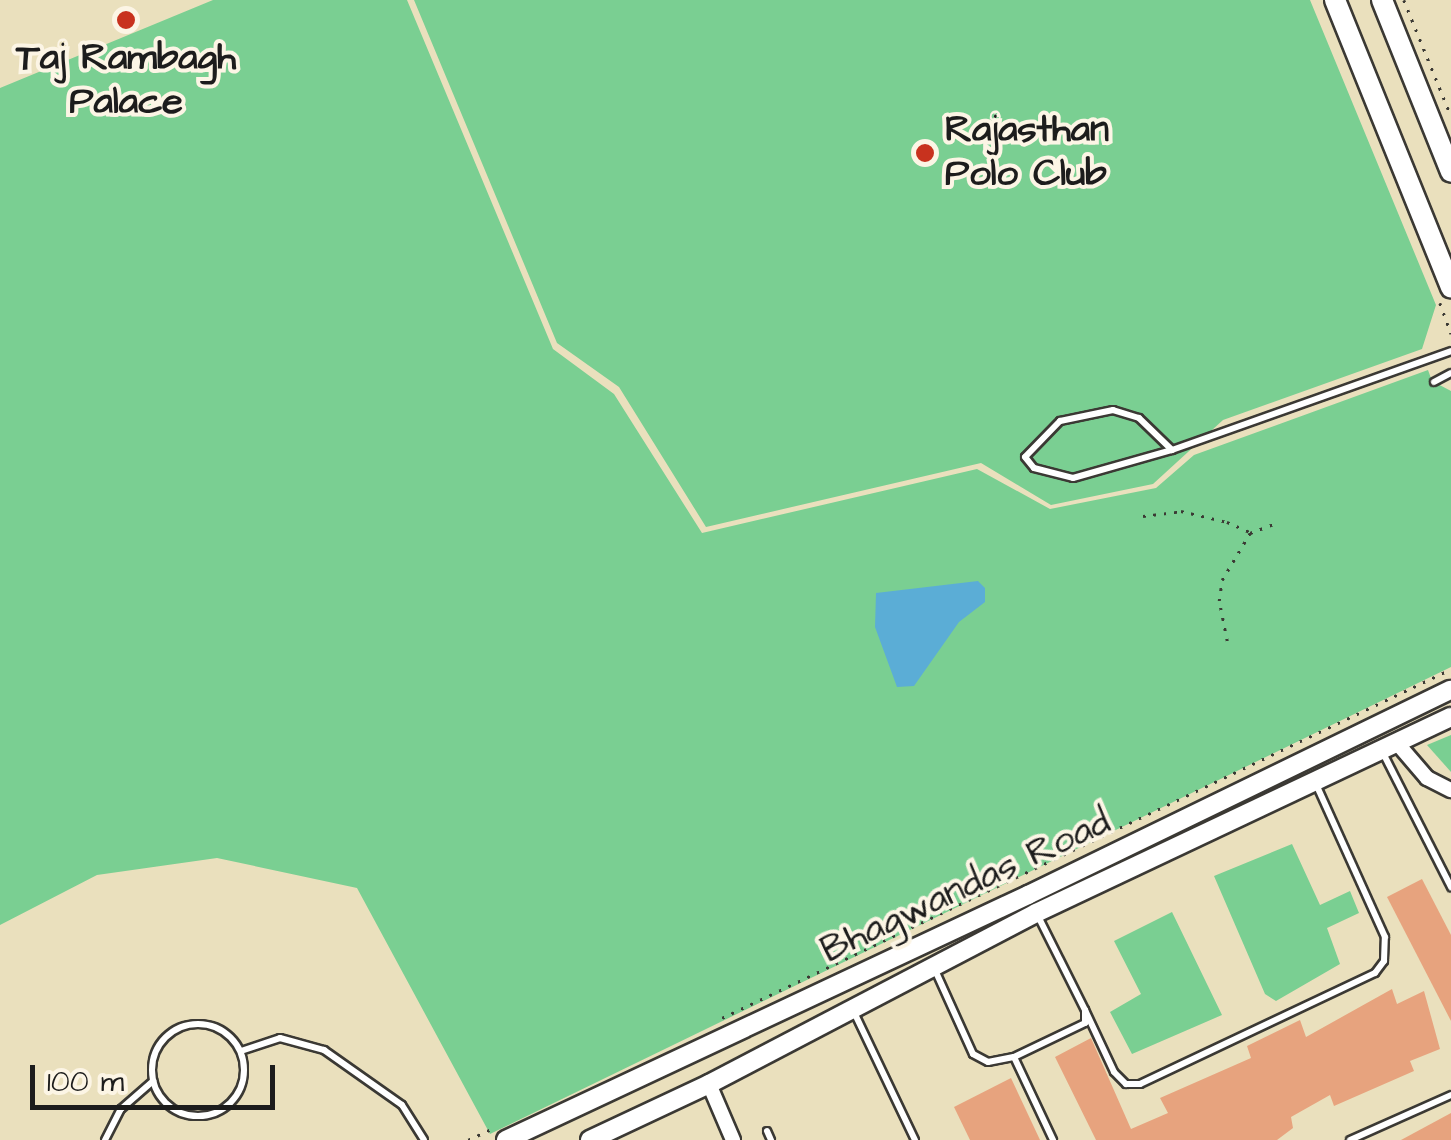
<!DOCTYPE html>
<html>
<head>
<meta charset="utf-8">
<style>
	body { margin:0 }
	#map { position:relative; width:1451px; height:1140px; overflow:hidden; background:#eae0bd; font-family:"Architects Daughter",sans-serif }
	div>[style] { position:absolute }
	[style*='--x'] { left:calc(var(--x)*1px); top:calc(var(--y)*1px); width:calc(var(--w)*1px); rotate:calc(var(--a)*1deg) }
	.green>* { inset:0; background:#7acf92 }
	.water>* { inset:0; background:#5badd6 }
	.building>* { inset:0; background:#e7a37e }
	.path>* { height:2.5px; margin-top:-1.25px; transform-origin:0; background:repeating-linear-gradient(90deg,#3b3934 0 2.5px,transparent 0 10.5px) }
	.roads { filter:drop-shadow(2px 0 #3b3934) drop-shadow(-2px 0 #3b3934) drop-shadow(0 2px #3b3934) drop-shadow(0 -2px #3b3934) }
	.service>* { height:6px; margin:-3px; padding:0 3px; transform-origin:3px; border-radius:3px; background:#fff }
	.service>.ring { margin:-3px; padding:0; box-sizing:content-box; background:none; border:6px solid #fff; border-radius:50% }
	.minor>* { height:14px; margin:-7px; padding:0 7px; transform-origin:7px; border-radius:7px; background:#fff }
	.tertiary>* { height:18px; margin:-9px; padding:0 9px; transform-origin:9px; border-radius:9px; background:#fff }
	.secondary>* { height:20px; margin:-10px; padding:0 10px; transform-origin:10px; border-radius:10px; background:#fff }
	.dots>* { width:28px; height:28px; translate:-50% -50%; box-sizing:border-box; border:5px solid #fcf5e5; border-radius:50% }
	span { translate:-50% -50%; white-space:nowrap; text-align:center; line-height:1.15; -webkit-text-stroke:8px #fcf5e5; paint-order:stroke }
	.poi-label { font-size:38px; color:#1c1c1c; font-weight:700 }
	.left { translate:0 -50%; text-align:left }
	.street-label { font-size:38px; color:#1c1c1c }
	.scale { position:absolute; left:30px; top:1065px; width:245px; height:45px; box-sizing:border-box; border:5px solid #1c1c1c; border-top:0; padding-left:12px; font-size:30px; line-height:35px; white-space:nowrap; color:#1c1c1c; -webkit-text-stroke:8px #fcf5e5; paint-order:stroke }
</style>
</head>
<body>
<div id="map">
	<div class="green">
		<i style="clip-path:polygon(213px 0,407px 0,553px 349px,614px 394px,702px 533px,977px 469px,1050px 509px,1156px 488px,1194px 455px,1428px 370px,1432px 381px,1451px 391px,1451px 667px,490px 1134px,357px 888px,217px 858px,97px 875px,0 925px,0 88px)"></i>
		<i style="clip-path:polygon(414px 0,1310px 0,1436px 305px,1422px 349px,1223px 420px,1153px 484px,1051px 505px,981px 463px,706px 527px,619px 387px,557px 343px)"></i>
		<i style="clip-path:polygon(1451px 735px,1451px 772px,1427px 745px)"></i>
		<i style="clip-path:polygon(1292px 844px,1320px 905px,1350px 891px,1359px 913px,1327px 928px,1340px 964px,1276px 1001px,1265px 994px,1214px 876px)"></i>
		<i style="clip-path:polygon(1172px 912px,1222px 1015px,1132px 1054px,1110px 1012px,1141px 994px,1114px 941px)"></i>
	</div>
	<div class="water">
		<i style="clip-path:polygon(978px 581px,985px 588px,985px 602px,959px 622px,914px 686px,897px 687px,875px 627px,876px 593px)"></i>
	</div>
	<div class="building">
		<i style="clip-path:polygon(1422px 879px,1451px 935px,1451px 1021px,1387px 897px)"></i>
		<i style="clip-path:polygon(1392px 989px,1397px 1004px,1424px 991px,1440px 1049px,1410px 1061px,1414px 1071px,1334px 1106px,1330px 1095px,1291px 1117px,1293px 1128px,1277px 1140px,1096px 1140px,1055px 1057px,1091px 1038px,1131px 1129px,1168px 1113px,1160px 1098px,1251px 1058px,1247px 1046px,1300px 1020px,1306px 1037px)"></i>
		<i style="clip-path:polygon(1011px 1078px,1040px 1140px,970px 1140px,954px 1107px)"></i>
		<i style="clip-path:polygon(1451px 1113px,1451px 1140px,1401px 1140px)"></i>
	</div>
	<div class="path">
		<i style="--x:1404;--y:0;--w:125;--a:67.9"></i>
		<i style="--x:1440;--y:303;--w:33;--a:70"></i>
		<i style="--x:1143;--y:516;--w:38;--a:-7"></i>
		<i style="--x:1181;--y:511;--w:47;--a:13.4"></i>
		<i style="--x:1227;--y:522;--w:24;--a:24"></i>
		<i style="--x:1227;--y:641;--w:41;--a:-101.3"></i>
		<i style="--x:1219;--y:601;--w:21;--a:-82"></i>
		<i style="--x:1222;--y:580;--w:55;--a:-59.2"></i>
		<i style="--x:1250;--y:533;--w:30;--a:-21"></i>
		<i style="--x:722;--y:1018;--w:808;--a:-25.58"></i>
		<i style="--x:468;--y:1140;--w:29;--a:-25"></i>
	</div>
	<div class="roads">
		<div class="service">
			<i style="--x:1434;--y:382;--w:19;--a:-28"></i>
			<i style="--x:1172;--y:450;--w:46;--a:-135.9"></i>
			<i style="--x:1139;--y:418;--w:27;--a:-163"></i>
			<i style="--x:1113;--y:410;--w:54;--a:168.3"></i>
			<i style="--x:1060;--y:421;--w:50;--a:134.2"></i>
			<i style="--x:1025;--y:457;--w:14;--a:51"></i>
			<i style="--x:1034;--y:468;--w:40;--a:14.4"></i>
			<i style="--x:1073;--y:478;--w:103;--a:-15.8"></i>
			<i style="--x:1172;--y:450;--w:296;--a:-19.5"></i>
			<i style="--x:1382;--y:751;--w:153;--a:63.1"></i>
			<i style="--x:935;--y:970;--w:92;--a:65.7"></i>
			<i style="--x:973;--y:1054;--w:17;--a:28"></i>
			<i style="--x:988;--y:1062;--w:26;--a:-11"></i>
			<i style="--x:1014;--y:1057;--w:92;--a:64.8"></i>
			<i style="--x:853;--y:1010;--w:144;--a:64.5"></i>
			<i style="--x:1085;--y:1010;--w:68;--a:64.9"></i>
			<i style="--x:1114;--y:1072;--w:17;--a:45"></i>
			<i style="--x:1126;--y:1084;--w:14;--a:0"></i>
			<i style="--x:1140;--y:1084;--w:260;--a:-25.3"></i>
			<i style="--x:1375;--y:973;--w:15;--a:-53"></i>
			<i style="--x:1384;--y:961;--w:24;--a:-88"></i>
			<i style="--x:1385;--y:937;--w:170;--a:-114.3"></i>
			<i class="ring" style="left:152px;top:1024px;width:86px;height:86px"></i>
			<i style="--x:241;--y:1051;--w:41;--a:-18.4"></i>
			<i style="--x:280;--y:1038;--w:46;--a:15.3"></i>
			<i style="--x:324;--y:1050;--w:95;--a:35.2"></i>
			<i style="--x:402;--y:1105;--w:41;--a:57.8"></i>
			<i style="--x:1014;--y:1057;--w:79;--a:-25.6"></i>
			<i style="--x:1085;--y:1023;--w:13;--a:-90"></i>
			<i style="--x:1085;--y:1010;--w:107;--a:-116.6"></i>
			<i style="--x:767;--y:1131;--w:10;--a:66"></i>
			<i style="--x:105;--y:1140;--w:35;--a:-63"></i>
			<i style="--x:121;--y:1109;--w:43;--a:-41.2"></i>
			<i style="--x:1350;--y:1140;--w:111;--a:-24"></i>
		</div>
		<div class="minor">
			<i style="--x:1397;--y:743;--w:46;--a:49.4"></i>
			<i style="--x:1427;--y:778;--w:27;--a:27"></i>
			<i style="--x:709;--y:1084;--w:61;--a:66.8"></i>
		</div>
		<div class="tertiary">
			<i style="--x:506;--y:1140;--w:577;--a:-25.14"></i>
			<i style="--x:1028;--y:895;--w:470;--a:-25.9"></i>
			<i style="--x:590;--y:1140;--w:132;--a:-25.2"></i>
			<i style="--x:709;--y:1084;--w:369;--a:-27.6"></i>
			<i style="--x:1036;--y:913;--w:459;--a:-25.3"></i>
		</div>
		<div class="secondary">
			<i style="--x:1335;--y:0;--w:310;--a:68"></i>
			<i style="--x:1382;--y:0;--w:185;--a:68.1"></i>
		</div>
	</div>
	<div class="dots">
		<i style="left:126px;top:20px;background:#c8321e"></i>
		<i style="left:925px;top:153px;background:#c8321e"></i>
	</div>
	<div class="poi-label">
		<span style="left:126px;top:81px">Taj Rambagh<br>Palace</span>
		<span class="left" style="left:945px;top:153px">Rajasthan<br>Polo Club</span>
	</div>
	<div class="street-label">
		<span style="left:966px;top:887px;rotate:-25deg">Bhagwandas Road</span>
	</div>
	<div class="scale">100 m</div>
</div>
</body>
</html>
